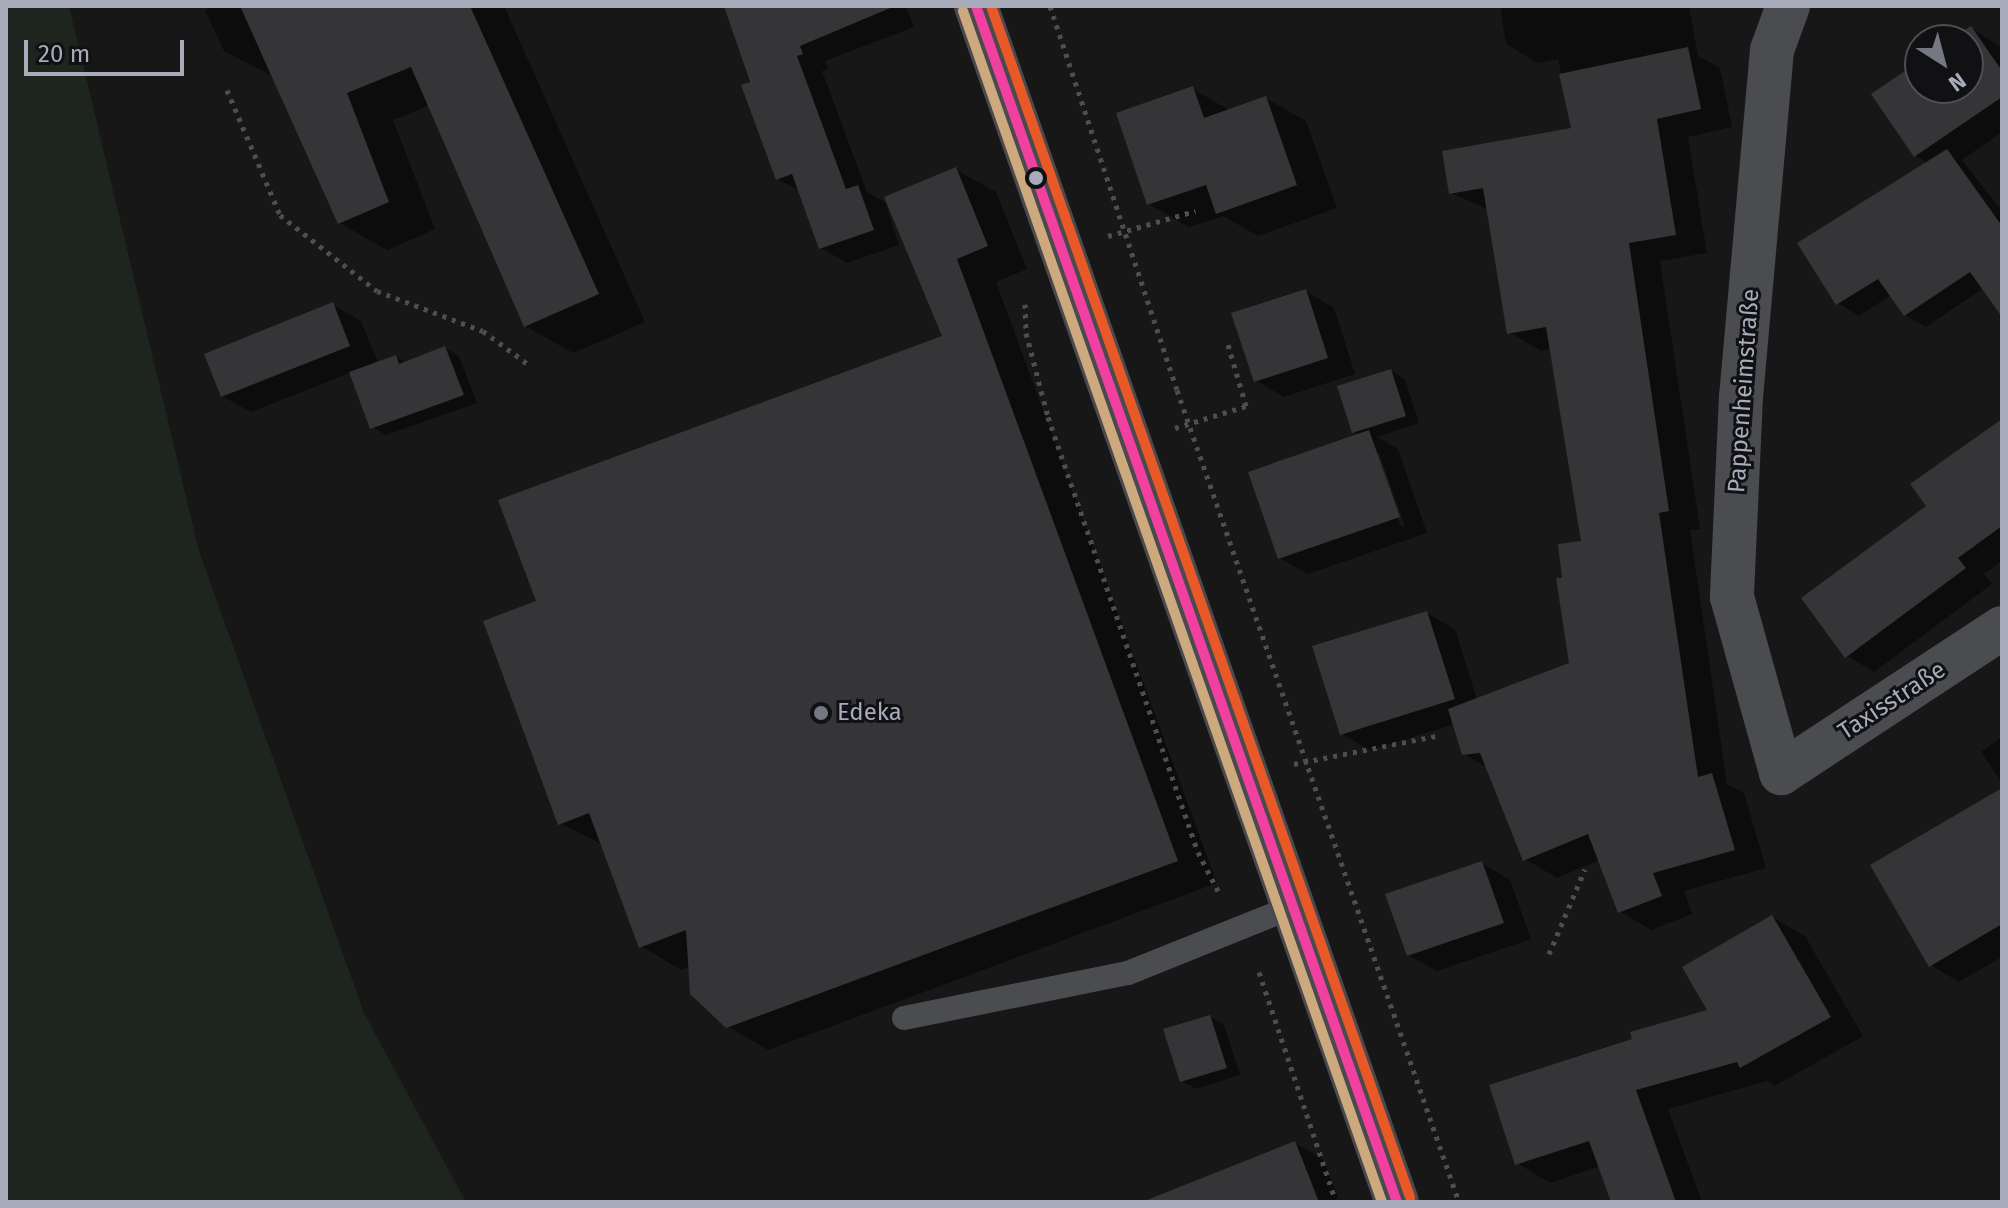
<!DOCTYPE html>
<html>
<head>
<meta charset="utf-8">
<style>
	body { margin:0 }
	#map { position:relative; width:2008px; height:1208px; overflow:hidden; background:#171717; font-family:"Fira Sans",sans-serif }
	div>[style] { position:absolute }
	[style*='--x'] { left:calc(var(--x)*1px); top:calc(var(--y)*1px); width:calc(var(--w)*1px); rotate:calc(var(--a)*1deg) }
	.green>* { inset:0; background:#1d251e }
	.shadow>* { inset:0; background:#0007 }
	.building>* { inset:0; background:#353537 }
	.path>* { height:5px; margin-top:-2.5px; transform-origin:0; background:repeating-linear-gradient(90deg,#4d4d52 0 4px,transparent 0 10px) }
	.service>* { height:24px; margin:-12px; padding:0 12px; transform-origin:12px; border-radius:12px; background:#4b4c50 }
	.minor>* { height:44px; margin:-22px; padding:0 22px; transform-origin:22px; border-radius:22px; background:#4b4c50 }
	.secondary>* { height:44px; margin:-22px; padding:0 22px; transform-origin:22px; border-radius:22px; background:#4a4a4e }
	.bus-1>* { height:10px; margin:-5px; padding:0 5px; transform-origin:5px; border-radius:5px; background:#f240a1 }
	.bus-2>* { height:10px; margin:-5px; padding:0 5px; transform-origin:5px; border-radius:5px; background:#cdaa7d }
	.bus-3>* { height:10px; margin:-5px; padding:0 5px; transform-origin:5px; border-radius:5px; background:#e95927 }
	.dots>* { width:22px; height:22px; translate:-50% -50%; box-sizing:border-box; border:4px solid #111113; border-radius:50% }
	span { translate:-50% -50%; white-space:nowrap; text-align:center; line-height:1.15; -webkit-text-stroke:6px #111113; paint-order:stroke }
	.street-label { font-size:24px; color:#a7abba }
	.poi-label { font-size:24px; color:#a7abba }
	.left { translate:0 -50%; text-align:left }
	.frame { position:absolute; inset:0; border:8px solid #a7abba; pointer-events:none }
	.north { position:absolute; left:1904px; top:24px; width:80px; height:80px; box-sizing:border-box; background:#111113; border:2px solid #4d4f56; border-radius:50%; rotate:144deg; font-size:22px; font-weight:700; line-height:32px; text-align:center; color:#a7abba }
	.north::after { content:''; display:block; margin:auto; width:28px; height:36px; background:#757781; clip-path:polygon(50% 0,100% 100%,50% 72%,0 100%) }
	.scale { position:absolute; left:24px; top:40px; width:160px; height:36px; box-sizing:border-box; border:4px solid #a7abba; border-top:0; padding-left:10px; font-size:24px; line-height:28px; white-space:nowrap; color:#a7abba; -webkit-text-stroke:6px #111113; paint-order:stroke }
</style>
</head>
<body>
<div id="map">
	<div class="green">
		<i style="clip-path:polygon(6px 6px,69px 6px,199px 551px,364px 1013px,466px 1202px,6px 1202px)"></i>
	</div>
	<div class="shadow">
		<i style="clip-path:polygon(215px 6px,504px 6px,645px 322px,573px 353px,525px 326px,430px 105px,393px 120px,435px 229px,387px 250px,340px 223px,274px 77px,224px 51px,205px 10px)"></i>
		<i style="clip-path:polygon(726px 6px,906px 6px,914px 27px,825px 61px,828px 69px,822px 71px,867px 192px,885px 202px,899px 245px,847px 263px,821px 248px,801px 192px,778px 179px)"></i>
		<i style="clip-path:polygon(1500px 6px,1689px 6px,1698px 56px,1720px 68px,1732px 127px,1688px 137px,1707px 253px,1660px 261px,1700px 529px,1690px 530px,1727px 784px,1744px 793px,1766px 868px,1684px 891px,1692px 914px,1651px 930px,1619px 911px,1600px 860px,1557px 878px,1525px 859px,1488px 768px,1464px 754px,1455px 724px,1370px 750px,1342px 734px,1427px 613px,1455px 629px,1477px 700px,1571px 665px,1565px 579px,1584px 543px,1552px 349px,1541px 351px,1509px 332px,1489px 210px,1451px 193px,1573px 130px,1558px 59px,1538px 63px,1506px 44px)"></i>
		<i style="clip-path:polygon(1971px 28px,2002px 48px,2002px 132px,1962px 160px,2002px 211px,2002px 306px,1984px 288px,1926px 327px,1905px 315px,1891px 295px,1859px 316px,1838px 303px,1928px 163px,1916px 156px,1920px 63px,1920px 88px,1968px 88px,1968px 40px,1954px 40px)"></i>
		<i style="clip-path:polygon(1193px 89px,1231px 111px,1265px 98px,1306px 121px,1337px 208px,1258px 236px,1223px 216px,1189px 227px,1149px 204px)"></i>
		<i style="clip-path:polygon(955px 169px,996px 192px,1027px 269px,996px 282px,1217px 883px,768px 1050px,727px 1026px,690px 966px,681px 970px,641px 946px,603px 845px,560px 823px,538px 602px,944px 337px)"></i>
		<i style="clip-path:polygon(1306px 291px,1334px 308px,1355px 374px,1284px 397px,1255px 380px)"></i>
		<i style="clip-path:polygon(333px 305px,361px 321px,378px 363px,395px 357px,407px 363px,445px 348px,459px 356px,477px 403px,386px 435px,372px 427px,352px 372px,251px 412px,222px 396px)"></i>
		<i style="clip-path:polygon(evenodd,1391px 371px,1405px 379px,1419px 423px,1377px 437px,1398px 449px,1427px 533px,1308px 574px,1280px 558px,1360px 436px,1354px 432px,1391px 371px,1375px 453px,1379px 453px,1405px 526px,1401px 527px,1375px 453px)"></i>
		<i style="clip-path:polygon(2002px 421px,2002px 561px,1984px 574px,1992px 584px,1874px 672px,1847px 656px)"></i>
		<i style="clip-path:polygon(2002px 737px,2002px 783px,1981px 752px)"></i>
		<i style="clip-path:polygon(1482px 863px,1510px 880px,1531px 939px,1437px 971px,1408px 955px)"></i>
		<i style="clip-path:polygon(2002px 868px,2002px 957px,1959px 982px,1931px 965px)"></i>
		<i style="clip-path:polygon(1772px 917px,1805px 936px,1863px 1036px,1775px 1086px,1767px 1081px,1668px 1109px,1702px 1202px,1613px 1202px,1600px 1166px,1550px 1183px,1517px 1163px,1635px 1040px,1710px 1012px)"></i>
		<i style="clip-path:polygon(1210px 1017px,1224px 1025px,1240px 1075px,1196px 1089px,1182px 1081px)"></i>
		<i style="clip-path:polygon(1295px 1143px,1323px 1159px,1340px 1202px,1228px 1202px)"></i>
	</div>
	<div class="building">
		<i style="clip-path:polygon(240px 6px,470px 6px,599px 294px,524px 327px,411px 67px,347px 93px,389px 202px,338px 224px)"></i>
		<i style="clip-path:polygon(724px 6px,895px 6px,800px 46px,803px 54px,797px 56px,846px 189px,858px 185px,874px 230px,819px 249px,792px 174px,776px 180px,741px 85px,750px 82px)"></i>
		<i style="clip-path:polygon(1971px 26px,2002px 71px,2002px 97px,1914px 157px,1871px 94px,1920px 61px,1920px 88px,1968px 88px,1968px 40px,1951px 40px)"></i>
		<i style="clip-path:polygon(1688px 47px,1701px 109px,1657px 119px,1676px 235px,1629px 243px,1669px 511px,1659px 513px,1698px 777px,1712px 773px,1735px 850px,1653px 873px,1662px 896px,1618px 913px,1588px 834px,1523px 861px,1480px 753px,1462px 755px,1448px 709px,1569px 663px,1556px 578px,1562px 578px,1558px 544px,1581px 541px,1546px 327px,1507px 334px,1483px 188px,1449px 194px,1442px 151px,1571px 128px,1559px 74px)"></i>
		<i style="clip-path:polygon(1193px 86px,1204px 118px,1266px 96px,1297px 185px,1216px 214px,1206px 185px,1147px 205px,1116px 113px)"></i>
		<i style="clip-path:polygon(1947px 149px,2002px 226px,2002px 317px,1970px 272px,1904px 316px,1878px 279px,1836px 305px,1797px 243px)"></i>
		<i style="clip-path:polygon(956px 167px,988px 246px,957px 259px,1178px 861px,726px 1028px,690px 994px,686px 930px,639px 948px,589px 813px,558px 825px,483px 621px,536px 601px,498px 500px,942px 336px,884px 197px)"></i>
		<i style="clip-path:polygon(1306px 289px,1328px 358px,1254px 382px,1231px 313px)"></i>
		<i style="clip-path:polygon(333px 302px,350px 346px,221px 397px,204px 354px)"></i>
		<i style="clip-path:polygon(445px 346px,464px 395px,370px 429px,349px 372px,396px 355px,399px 364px)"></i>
		<i style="clip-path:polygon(1391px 369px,1406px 416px,1352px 433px,1337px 386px)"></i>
		<i style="clip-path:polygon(2002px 419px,2002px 526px,1958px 558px,1966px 568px,1845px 658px,1801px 598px,1926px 506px,1910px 484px)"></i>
		<i style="clip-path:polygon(1369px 430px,1400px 517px,1278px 559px,1248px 472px)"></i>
		<i style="clip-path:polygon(1427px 611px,1455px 699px,1340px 735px,1312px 646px)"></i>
		<i style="clip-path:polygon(2002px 788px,2002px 924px,1929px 967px,1870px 865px)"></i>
		<i style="clip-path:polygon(1482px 861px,1504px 923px,1407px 956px,1385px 894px)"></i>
		<i style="clip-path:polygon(1772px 915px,1831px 1017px,1740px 1068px,1737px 1062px,1636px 1090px,1676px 1202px,1611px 1202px,1589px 1141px,1515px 1165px,1489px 1085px,1632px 1039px,1630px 1032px,1707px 1010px,1682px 967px)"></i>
		<i style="clip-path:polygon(1210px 1015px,1227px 1068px,1180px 1082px,1163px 1029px)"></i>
		<i style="clip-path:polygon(1295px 1141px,1319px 1202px,1148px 1202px,1147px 1200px)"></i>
	</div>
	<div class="path">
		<i style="--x:1050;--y:6;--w:404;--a:71.7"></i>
		<i style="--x:1177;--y:390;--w:860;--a:70.85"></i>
		<i style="--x:227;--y:90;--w:136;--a:67"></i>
		<i style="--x:280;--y:215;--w:123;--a:38.1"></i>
		<i style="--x:377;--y:291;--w:113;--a:20.7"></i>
		<i style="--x:483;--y:331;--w:56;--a:36.3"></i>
		<i style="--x:1108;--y:236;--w:91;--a:-16"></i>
		<i style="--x:1025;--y:304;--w:29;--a:88"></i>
		<i style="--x:1026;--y:333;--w:87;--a:75.3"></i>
		<i style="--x:1048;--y:417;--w:460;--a:71"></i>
		<i style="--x:1198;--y:852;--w:46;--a:62.9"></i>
		<i style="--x:1175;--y:428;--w:74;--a:-17.2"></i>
		<i style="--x:1246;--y:406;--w:68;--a:-106.3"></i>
		<i style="--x:1294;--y:764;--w:145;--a:-11.2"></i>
		<i style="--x:1549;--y:954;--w:92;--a:-67"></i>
		<i style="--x:1259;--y:972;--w:243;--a:71.5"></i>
	</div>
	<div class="service">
		<i style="--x:904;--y:1018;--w:228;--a:-11.4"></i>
		<i style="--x:1128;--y:973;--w:180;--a:-21.9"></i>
	</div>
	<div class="minor">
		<i style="--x:1788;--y:6;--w:47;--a:110"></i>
		<i style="--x:1772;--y:50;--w:347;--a:95.1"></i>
		<i style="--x:1741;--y:396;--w:201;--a:92.6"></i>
		<i style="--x:1732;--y:597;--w:183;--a:74.4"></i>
		<i style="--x:1781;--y:773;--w:264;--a:-33.3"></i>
	</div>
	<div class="secondary">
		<i style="--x:976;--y:6;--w:1268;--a:70.61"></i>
	</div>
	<div class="bus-1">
		<i style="--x:976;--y:6;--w:1268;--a:70.61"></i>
	</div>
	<div class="bus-2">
		<i style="--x:963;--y:11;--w:1263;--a:70.62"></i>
	</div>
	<div class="bus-3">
		<i style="--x:991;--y:6;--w:1263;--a:70.62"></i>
	</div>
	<div class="dots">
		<i style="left:1036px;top:178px;background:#a7abba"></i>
		<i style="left:821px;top:713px;background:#757781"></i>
	</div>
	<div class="street-label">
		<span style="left:1744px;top:391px;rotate:-86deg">Pappenheimstraße</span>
		<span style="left:1892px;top:701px;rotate:-33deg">Taxisstraße</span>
	</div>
	<div class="poi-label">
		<span class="left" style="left:837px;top:713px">Edeka</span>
	</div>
	<div class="frame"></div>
	<div class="north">N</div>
	<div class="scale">20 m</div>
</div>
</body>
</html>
